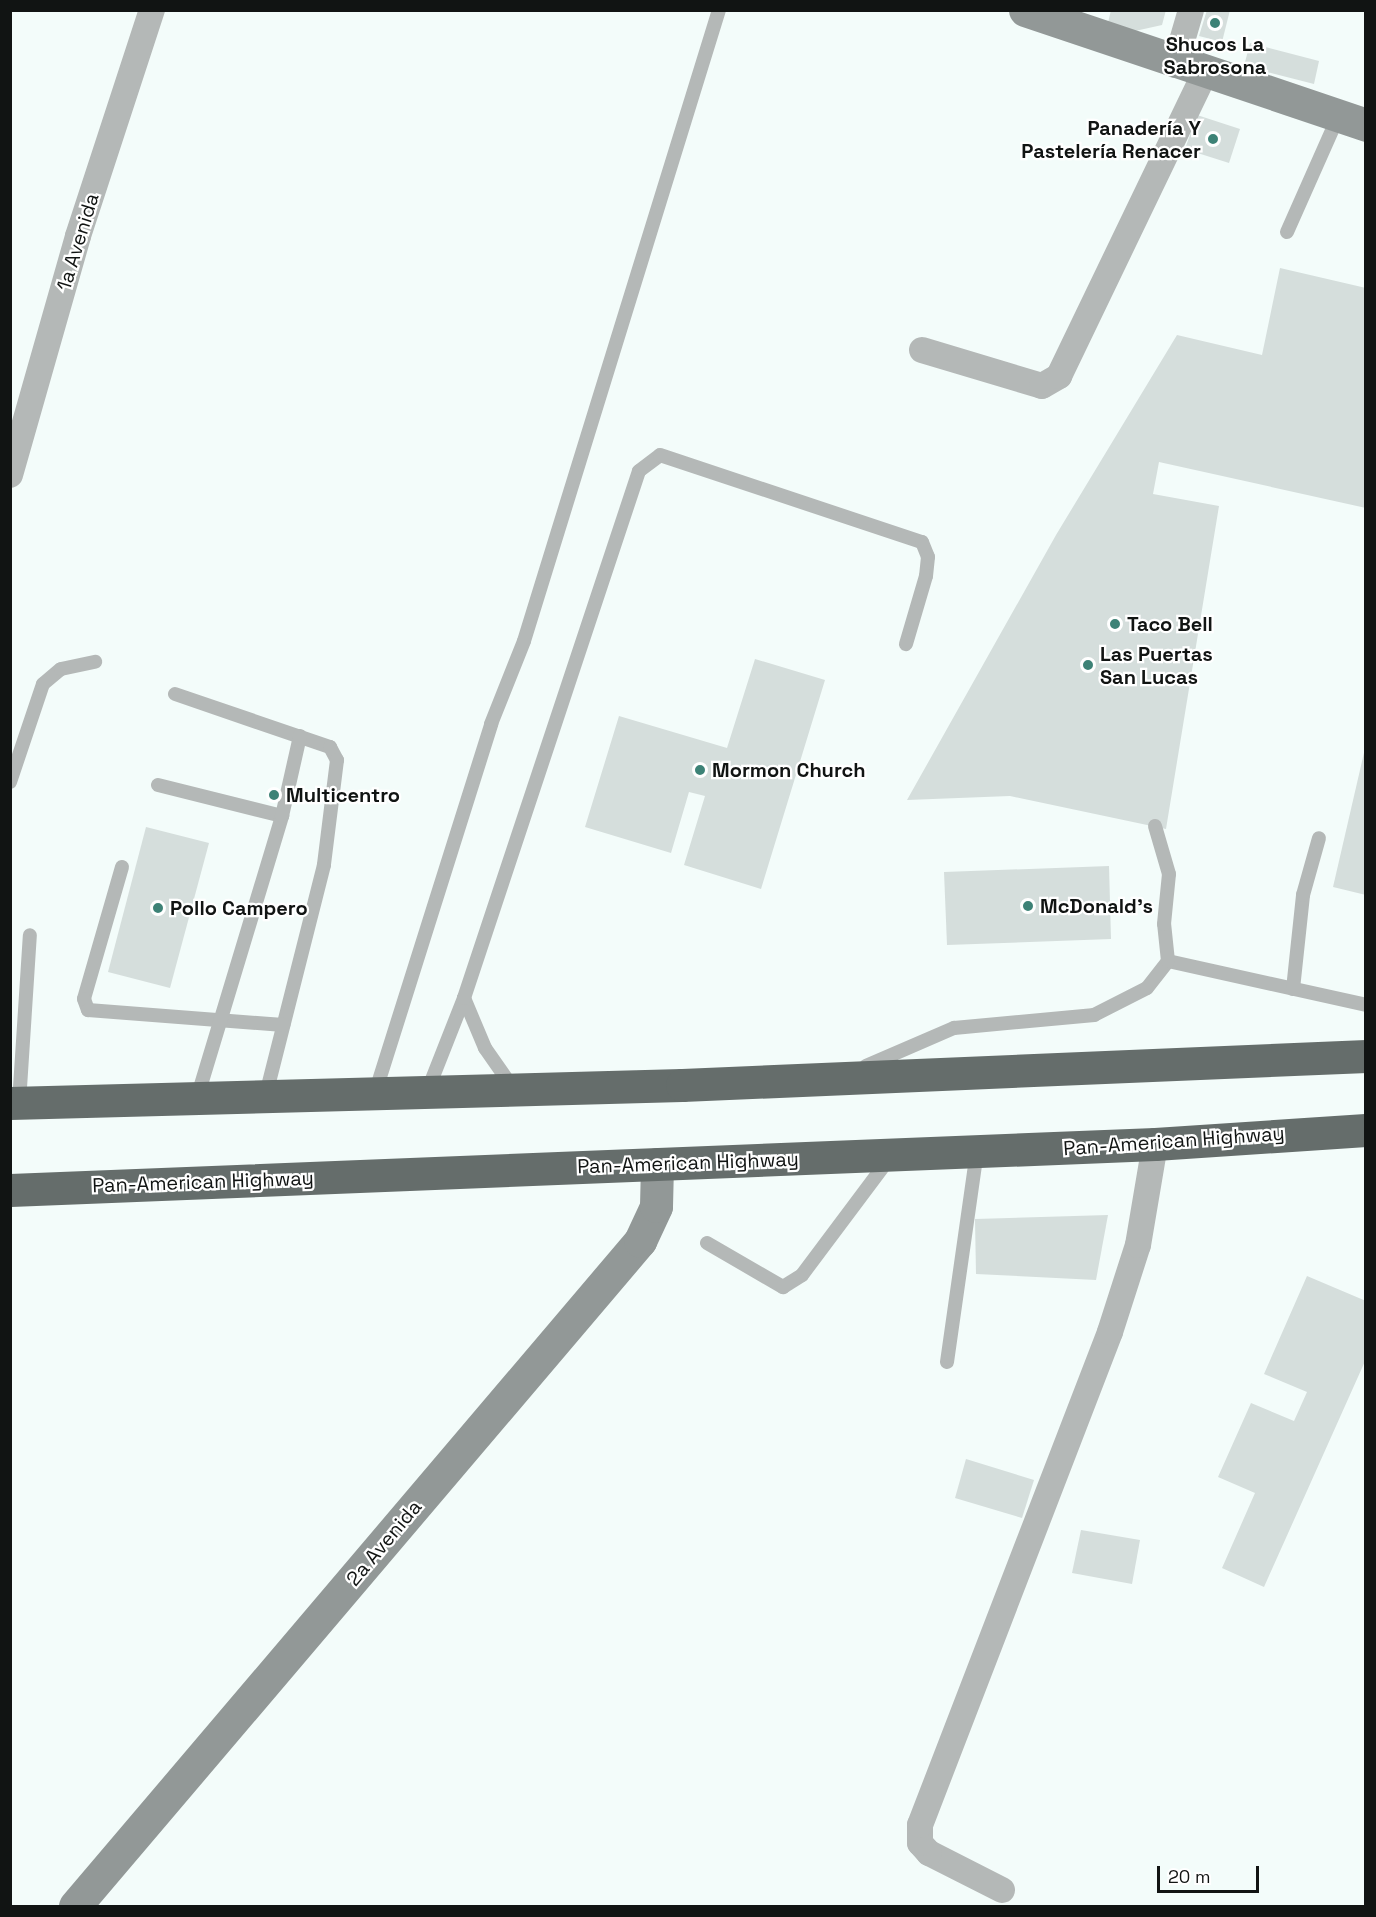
<!DOCTYPE html>
<html>
<head>
<meta charset="utf-8">
<style>
	body { margin:0 }
	#map { position:relative; width:1376px; height:1917px; overflow:hidden; background:#f3fcfa; font-family:"Space Grotesk",sans-serif }
	div>[style] { position:absolute }
	[style*='--x'] { left:calc(var(--x)*1px); top:calc(var(--y)*1px); width:calc(var(--w)*1px); rotate:calc(var(--a)*1deg) }
	.building>* { inset:0; background:#d5dedc }
	.lane>* { height:14px; margin:-7px; padding:0 7px; transform-origin:7px; border-radius:7px; background:#b4b8b7 }
	.street>* { height:26px; margin:-13px; padding:0 13px; transform-origin:13px; border-radius:13px; background:#b4b8b7 }
	.secondary>* { height:33px; margin:-16.5px; padding:0 16.5px; transform-origin:16.5px; border-radius:16.5px; background:#929897 }
	.highway>* { height:33px; margin:-16.5px; padding:0 16.5px; transform-origin:16.5px; border-radius:16.5px; background:#656d6b }
	.dots>* { width:16px; height:16px; translate:-50% -50%; box-sizing:border-box; border:3px solid #fff; border-radius:50% }
	span { translate:-50% -50%; white-space:nowrap; text-align:center; line-height:1.15; -webkit-text-stroke:4.5px #fff; paint-order:stroke }
	.poi-label { font-size:20px; color:#111413; font-weight:700 }
	.right { translate:-100% -50%; text-align:right }
	.left { translate:0 -50%; text-align:left }
	.street-label { font-size:20px; color:#111413 }
	.frame { position:absolute; inset:0; border:12px solid #111413; pointer-events:none }
	.scale { position:absolute; left:1157px; top:1866px; width:102px; height:27px; box-sizing:border-box; border:3px solid #111413; border-top:0; padding-left:8px; font-size:18px; line-height:21px; white-space:nowrap; color:#111413; -webkit-text-stroke:4px #fff; paint-order:stroke }
</style>
</head>
<body>
<div id="map">
	<div class="building">
		<i style="clip-path:polygon(1111px 10px,1166px 10px,1162px 25px,1126px 33px,1107px 27px)"></i>
		<i style="clip-path:polygon(1207px 10px,1230px 10px,1222px 42px,1199px 36px)"></i>
		<i style="clip-path:polygon(1250px 43px,1319px 61px,1314px 84px,1244px 66px)"></i>
		<i style="clip-path:polygon(1197px 115px,1240px 129px,1229px 163px,1185px 149px)"></i>
		<i style="clip-path:polygon(1280px 268px,1366px 288px,1366px 508px,1159px 462px,1153px 494px,1219px 506px,1166px 829px,1010px 796px,907px 800px,1056px 535px,1177px 335px,1262px 355px)"></i>
		<i style="clip-path:polygon(755px 659px,825px 680px,761px 889px,684px 865px,705px 796px,689px 792px,671px 853px,585px 827px,619px 716px,727px 748px)"></i>
		<i style="clip-path:polygon(1366px 744px,1366px 895px,1333px 887px)"></i>
		<i style="clip-path:polygon(146px 827px,209px 843px,170px 988px,108px 972px)"></i>
		<i style="clip-path:polygon(1109px 866px,1111px 939px,947px 945px,944px 872px)"></i>
		<i style="clip-path:polygon(1108px 1215px,1096px 1280px,976px 1274px,975px 1219px)"></i>
		<i style="clip-path:polygon(1307px 1276px,1366px 1301px,1366px 1359px,1264px 1587px,1222px 1568px,1255px 1493px,1218px 1477px,1251px 1403px,1294px 1421px,1307px 1392px,1264px 1374px)"></i>
		<i style="clip-path:polygon(966px 1459px,1034px 1480px,1022px 1518px,955px 1498px)"></i>
		<i style="clip-path:polygon(1081px 1530px,1140px 1540px,1132px 1584px,1072px 1573px)"></i>
	</div>
	<div class="lane">
		<i style="--x:1287;--y:232;--w:126;--a:-66.1"></i>
		<i style="--x:175;--y:694;--w:164;--a:18.9"></i>
		<i style="--x:330;--y:747;--w:15;--a:62"></i>
		<i style="--x:337;--y:760;--w:106;--a:97.1"></i>
		<i style="--x:324;--y:865;--w:236;--a:104.2"></i>
		<i style="--x:10;--y:782;--w:103;--a:-71.4"></i>
		<i style="--x:43;--y:684;--w:23;--a:-40"></i>
		<i style="--x:61;--y:669;--w:35;--a:-12"></i>
		<i style="--x:158;--y:785;--w:128;--a:14"></i>
		<i style="--x:122;--y:867;--w:137;--a:106.1"></i>
		<i style="--x:84;--y:999;--w:12;--a:70"></i>
		<i style="--x:88;--y:1010;--w:196;--a:4.4"></i>
		<i style="--x:1168;--y:961;--w:203;--a:12.5"></i>
		<i style="--x:1293;--y:989;--w:95;--a:-83.9"></i>
		<i style="--x:1303;--y:895;--w:59;--a:-74.3"></i>
		<i style="--x:464;--y:998;--w:54;--a:67.2"></i>
		<i style="--x:485;--y:1048;--w:49;--a:55"></i>
		<i style="--x:866;--y:1066;--w:96;--a:-23.4"></i>
		<i style="--x:954;--y:1028;--w:141;--a:-5.3"></i>
		<i style="--x:1094;--y:1015;--w:59;--a:-27"></i>
		<i style="--x:1147;--y:988;--w:34;--a:-52"></i>
		<i style="--x:1168;--y:961;--w:37;--a:-96"></i>
		<i style="--x:1164;--y:924;--w:50;--a:-84.3"></i>
		<i style="--x:1169;--y:874;--w:50;--a:-106.3"></i>
		<i style="--x:427;--y:1092;--w:101;--a:-68.5"></i>
		<i style="--x:464;--y:998;--w:555;--a:-71.63"></i>
		<i style="--x:639;--y:471;--w:26;--a:-37"></i>
		<i style="--x:660;--y:455;--w:276;--a:18.4"></i>
		<i style="--x:922;--y:542;--w:16;--a:68"></i>
		<i style="--x:928;--y:557;--w:19;--a:96"></i>
		<i style="--x:926;--y:576;--w:71;--a:106.4"></i>
		<i style="--x:375;--y:1093;--w:387;--a:-72.5"></i>
		<i style="--x:491;--y:724;--w:89;--a:-68.3"></i>
		<i style="--x:524;--y:641;--w:660;--a:-72.83"></i>
		<i style="--x:197;--y:1098;--w:295;--a:-73.2"></i>
		<i style="--x:282;--y:816;--w:82;--a:-77.3"></i>
		<i style="--x:19;--y:1103;--w:168;--a:-86.3"></i>
		<i style="--x:707;--y:1243;--w:88;--a:30.1"></i>
		<i style="--x:783;--y:1287;--w:22;--a:-32"></i>
		<i style="--x:802;--y:1275;--w:149;--a:-53.2"></i>
		<i style="--x:947;--y:1362;--w:212;--a:-81.9"></i>
	</div>
	<div class="street">
		<i style="--x:1175;--y:65;--w:57;--a:-73.8"></i>
		<i style="--x:922;--y:350;--w:125;--a:16.7"></i>
		<i style="--x:1042;--y:386;--w:20;--a:-30"></i>
		<i style="--x:1059;--y:376;--w:334;--a:-64.3"></i>
		<i style="--x:10;--y:475;--w:248;--a:-74.1"></i>
		<i style="--x:78;--y:236;--w:238;--a:-71.9"></i>
		<i style="--x:1002;--y:1890;--w:82;--a:-153.1"></i>
		<i style="--x:929;--y:1853;--w:13;--a:-132"></i>
		<i style="--x:920;--y:1843;--w:18;--a:-90"></i>
		<i style="--x:920;--y:1825;--w:528;--a:-68.92"></i>
		<i style="--x:1110;--y:1332;--w:91;--a:-72.2"></i>
		<i style="--x:1138;--y:1245;--w:102;--a:-80.4"></i>
	</div>
	<div class="secondary">
		<i style="--x:1025;--y:10;--w:360;--a:18.6"></i>
		<i style="--x:75;--y:1906;--w:873;--a:-49.65"></i>
		<i style="--x:640;--y:1241;--w:38;--a:-65"></i>
		<i style="--x:656;--y:1206;--w:42;--a:-88.6"></i>
	</div>
	<div class="highway">
		<i style="--x:10;--y:1103;--w:672;--a:-1.53"></i>
		<i style="--x:682;--y:1085;--w:685;--a:-2.43"></i>
		<i style="--x:10;--y:1190;--w:1146;--a:-2.3"></i>
		<i style="--x:1155;--y:1144;--w:211;--a:-3.8"></i>
	</div>
	<div class="dots">
		<i style="left:1215px;top:23px;background:#3d8276"></i>
		<i style="left:1213px;top:139px;background:#3d8276"></i>
		<i style="left:1115px;top:624px;background:#3d8276"></i>
		<i style="left:1088px;top:665px;background:#3d8276"></i>
		<i style="left:700px;top:770px;background:#3d8276"></i>
		<i style="left:274px;top:795px;background:#3d8276"></i>
		<i style="left:1028px;top:906px;background:#3d8276"></i>
		<i style="left:158px;top:908px;background:#3d8276"></i>
	</div>
	<div class="poi-label">
		<span style="left:1215px;top:56px">Shucos La<br>Sabrosona</span>
		<span class="right" style="left:1201px;top:140px">Panadería Y<br>Pastelería Renacer</span>
		<span class="left" style="left:1127px;top:624px">Taco Bell</span>
		<span class="left" style="left:1100px;top:666px">Las Puertas<br>San Lucas</span>
		<span class="left" style="left:712px;top:770px">Mormon Church</span>
		<span class="left" style="left:286px;top:795px">Multicentro</span>
		<span class="left" style="left:1040px;top:906px">McDonald's</span>
		<span class="left" style="left:170px;top:908px">Pollo Campero</span>
	</div>
	<div class="street-label">
		<span style="left:78px;top:242px;rotate:-73deg">1a Avenida</span>
		<span style="left:1174px;top:1141px;rotate:-4deg">Pan-American Highway</span>
		<span style="left:688px;top:1163px;rotate:-2deg">Pan-American Highway</span>
		<span style="left:203px;top:1182px;rotate:-2deg">Pan-American Highway</span>
		<span style="left:384px;top:1543px;rotate:-50deg">2a Avenida</span>
	</div>
	<div class="frame"></div>
	<div class="scale">20 m</div>
</div>
</body>
</html>
